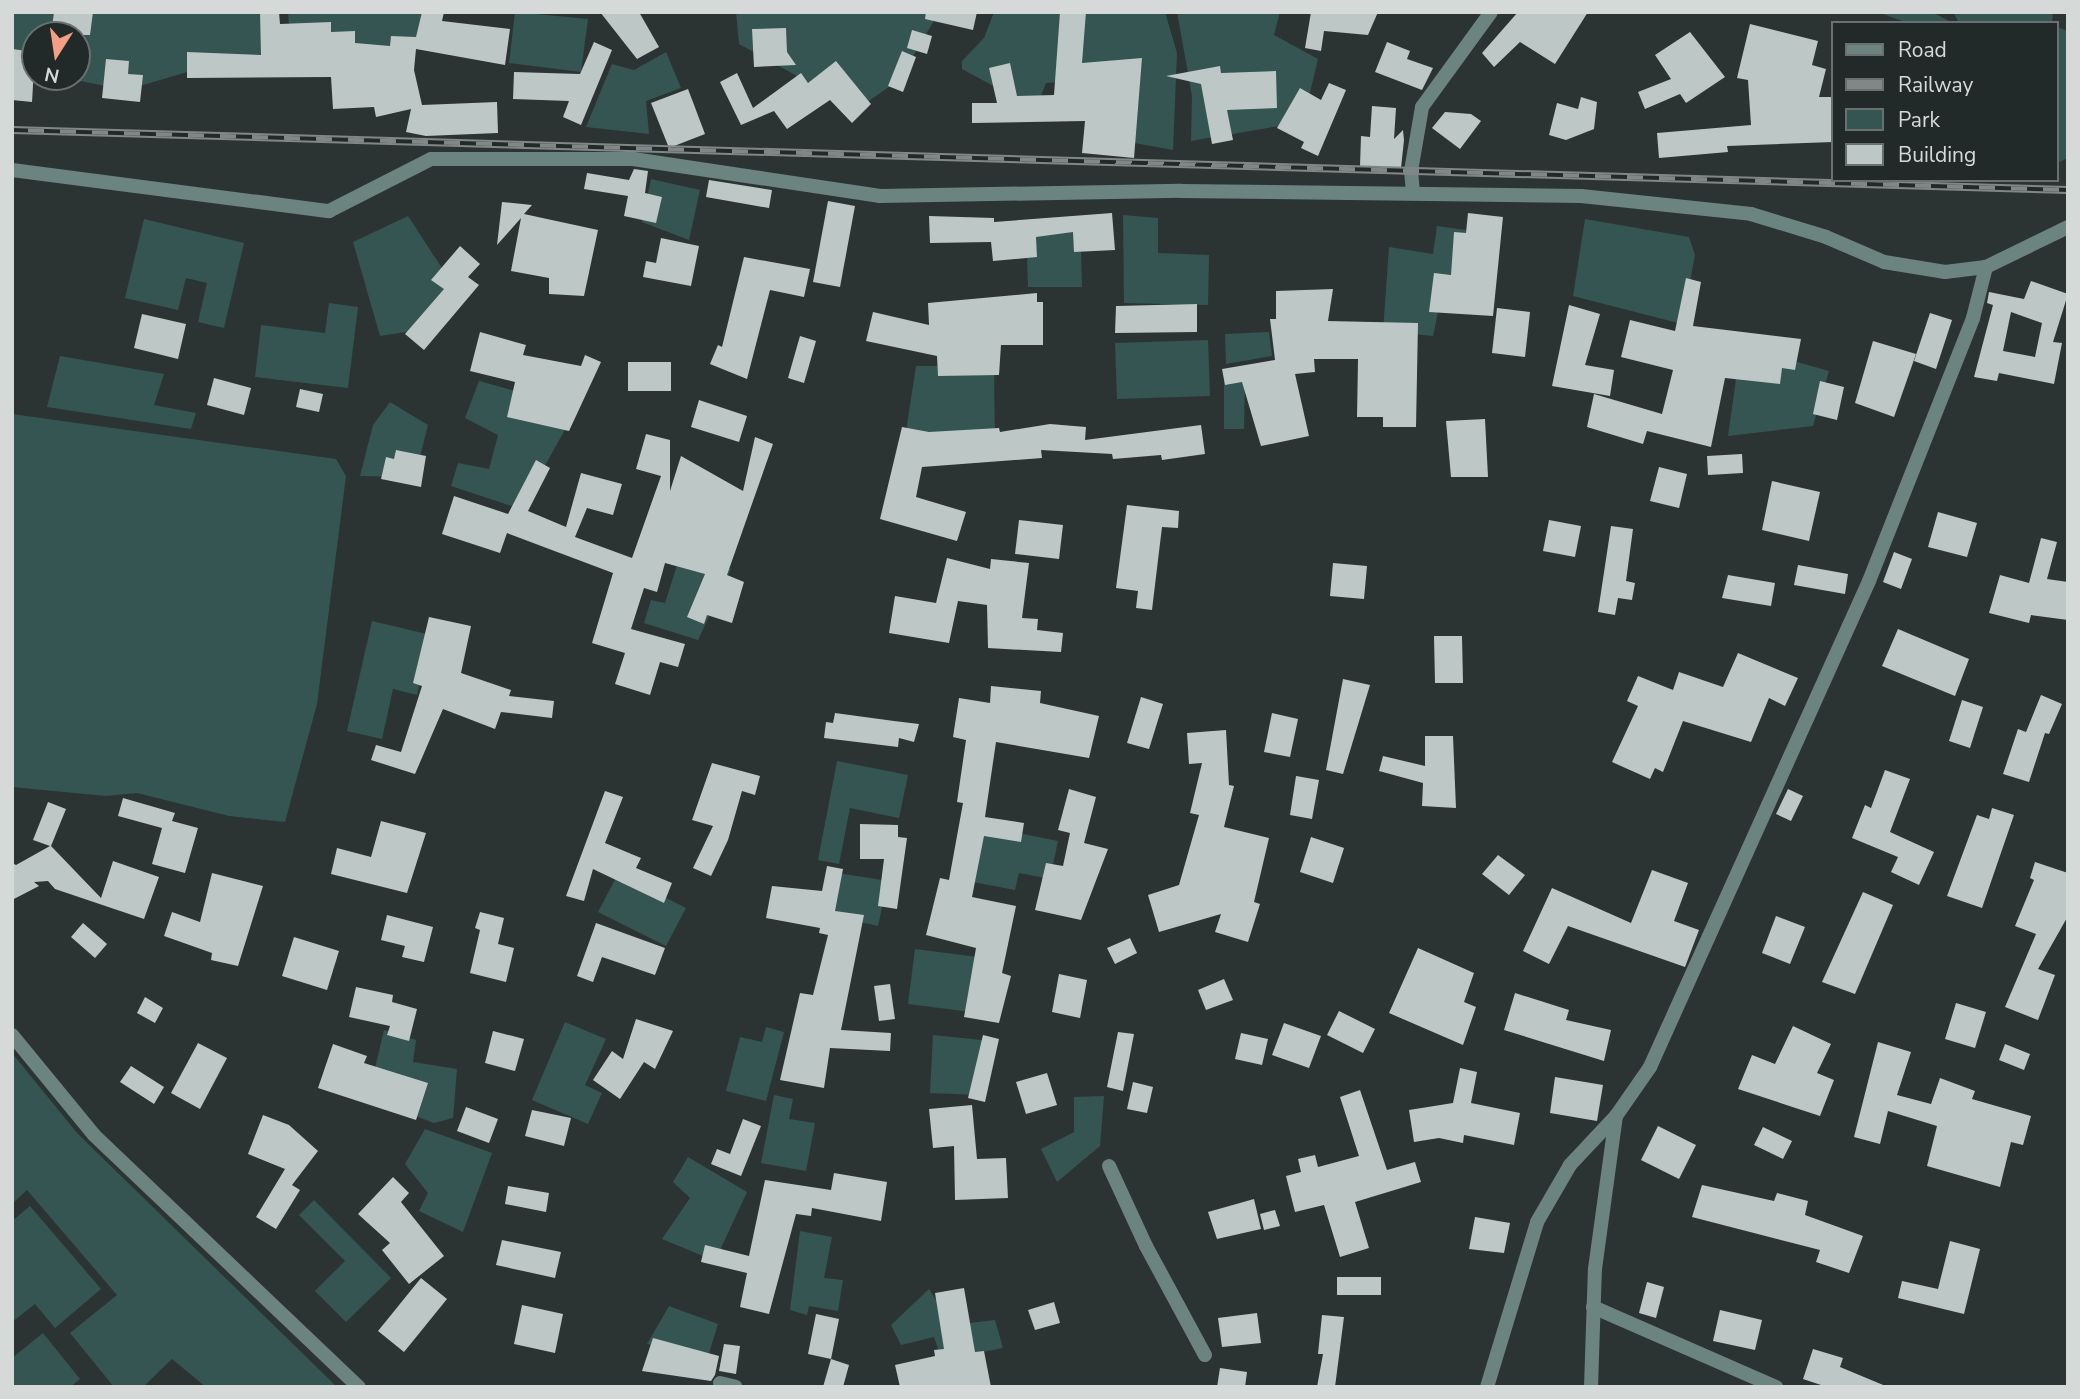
<!DOCTYPE html>
<html>
<head>
<meta charset="utf-8">
<style>
	body { margin:0 }
	#map { position:relative; width:2080px; height:1399px; overflow:hidden; background:#2c3433; font-family:"Nunito Sans",sans-serif }
	div>[style] { position:absolute }
	[style*='--x'] { left:calc(var(--x)*1px); top:calc(var(--y)*1px); width:calc(var(--w)*1px); rotate:calc(var(--a)*1deg) }
	.green>* { inset:0; background:#345551 }
	.building>* { inset:0; background:#bdc7c5 }
	.minor>* { height:14px; margin:-7px; padding:0 7px; transform-origin:7px; border-radius:7px; background:#6c8480 }
	.rail>* { height:8px; margin-top:-4px; transform-origin:0; background:repeating-linear-gradient(90deg,#222a29 0 16px,#808786 0 32px); box-sizing:border-box; border-block:2px solid #808786 }
	span { translate:-50% -50%; white-space:nowrap; text-align:center; line-height:1.15; -webkit-text-stroke:7px #222a29; paint-order:stroke }
	.frame { position:absolute; inset:0; border:14px solid #d5dad9; pointer-events:none }
	.legend { position:absolute; left:1831px; top:21px; width:228px; height:161px; box-sizing:border-box; background:#222a29; border:2px solid #6a706f; margin:0; padding:9px 12px; list-style:none; font-size:21px; color:#d5dad9 }
	.legend li { display:flex; align-items:center; gap:14px; height:35px }
	.legend b { width:35px; border:2px solid #6a706f }
	.north { position:absolute; left:21px; top:21px; width:70px; height:70px; box-sizing:border-box; background:#222a29; border:2px solid #6a706f; border-radius:50%; rotate:192deg; font-size:19px; font-weight:700; line-height:28px; text-align:center; color:#d5dad9 }
	.north::after { content:''; display:block; margin:auto; width:24px; height:32px; background:#f49e86; clip-path:polygon(50% 0,100% 100%,50% 72%,0 100%) }
</style>
</head>
<body>
<div id="map">
	<div class="green">
		<i style="clip-path:polygon(12px 12px,275px 12px,275px 72px,201px 68px,126px 90px,60px 77px,77px 77px,77px 35px,35px 35px,35px 72px,12px 68px)"></i>
		<i style="clip-path:polygon(288px 12px,435px 12px,430px 40px,401px 54px,290px 38px)"></i>
		<i style="clip-path:polygon(515px 12px,588px 19px,581px 72px,509px 63px)"></i>
		<i style="clip-path:polygon(736px 12px,939px 12px,899px 80px,857px 109px,739px 44px)"></i>
		<i style="clip-path:polygon(994px 12px,1165px 12px,1177px 53px,1173px 150px,1129px 142px,1095px 80px,1046px 83px,1036px 109px,962px 69px,962px 61px,984px 38px)"></i>
		<i style="clip-path:polygon(1177px 12px,1280px 12px,1274px 35px,1318px 59px,1303px 122px,1191px 141px,1192px 96px)"></i>
		<i style="clip-path:polygon(1932px 12px,1953px 23px,1908px 23px,1880px 13px)"></i>
		<i style="clip-path:polygon(1953px 12px,2053px 12px,2052px 23px,1959px 23px)"></i>
		<i style="clip-path:polygon(2057px 27px,2068px 31px,2068px 158px,2057px 163px)"></i>
		<i style="clip-path:polygon(666px 52px,681px 88px,646px 101px,649px 134px,586px 127px,612px 64px,634px 70px)"></i>
		<i style="clip-path:polygon(651px 179px,700px 190px,689px 240px,642px 222px)"></i>
		<i style="clip-path:polygon(1123px 215px,1158px 218px,1158px 253px,1209px 255px,1208px 305px,1124px 303px)"></i>
		<i style="clip-path:polygon(408px 216px,453px 285px,432px 328px,380px 336px,353px 242px)"></i>
		<i style="clip-path:polygon(144px 219px,244px 243px,224px 328px,198px 322px,207px 283px,186px 278px,178px 310px,125px 298px)"></i>
		<i style="clip-path:polygon(1585px 219px,1689px 237px,1695px 255px,1682px 324px,1573px 296px)"></i>
		<i style="clip-path:polygon(1095px 222px,1081px 250px,1082px 287px,1028px 287px,1026px 227px)"></i>
		<i style="clip-path:polygon(1437px 226px,1495px 234px,1444px 283px,1433px 336px,1383px 331px,1389px 247px,1433px 254px)"></i>
		<i style="clip-path:polygon(329px 303px,358px 307px,348px 388px,255px 377px,261px 325px,325px 333px)"></i>
		<i style="clip-path:polygon(1269px 332px,1272px 356px,1226px 364px,1225px 334px)"></i>
		<i style="clip-path:polygon(1208px 340px,1210px 396px,1117px 399px,1115px 343px)"></i>
		<i style="clip-path:polygon(1773px 355px,1829px 371px,1813px 426px,1728px 436px,1737px 372px)"></i>
		<i style="clip-path:polygon(60px 356px,164px 374px,154px 405px,196px 413px,191px 429px,47px 407px)"></i>
		<i style="clip-path:polygon(916px 366px,994px 366px,995px 445px,905px 438px)"></i>
		<i style="clip-path:polygon(1245px 374px,1244px 429px,1224px 429px,1224px 378px)"></i>
		<i style="clip-path:polygon(479px 381px,569px 406px,567px 426px,521px 509px,451px 486px,458px 463px,489px 469px,498px 435px,465px 418px)"></i>
		<i style="clip-path:polygon(390px 402px,428px 425px,415px 477px,360px 476px,373px 425px)"></i>
		<i style="clip-path:polygon(12px 414px,336px 459px,346px 476px,317px 704px,285px 822px,229px 816px,137px 793px,106px 796px,12px 787px)"></i>
		<i style="clip-path:polygon(680px 556px,731px 569px,698px 640px,644px 623px,651px 600px,665px 603px)"></i>
		<i style="clip-path:polygon(372px 621px,431px 635px,417px 695px,393px 689px,382px 739px,347px 731px)"></i>
		<i style="clip-path:polygon(837px 761px,908px 775px,899px 818px,850px 808px,839px 864px,818px 860px)"></i>
		<i style="clip-path:polygon(984px 826px,1058px 841px,1050px 879px,1019px 873px,1015px 890px,973px 882px)"></i>
		<i style="clip-path:polygon(838px 873px,888px 881px,878px 926px,829px 915px)"></i>
		<i style="clip-path:polygon(618px 874px,686px 908px,666px 946px,598px 912px)"></i>
		<i style="clip-path:polygon(915px 949px,978px 957px,971px 1012px,908px 1004px)"></i>
		<i style="clip-path:polygon(565px 1022px,606px 1039px,585px 1085px,602px 1093px,588px 1124px,532px 1100px)"></i>
		<i style="clip-path:polygon(766px 1027px,784px 1032px,766px 1101px,726px 1091px,740px 1037px,762px 1042px)"></i>
		<i style="clip-path:polygon(384px 1030px,416px 1040px,413px 1062px,457px 1069px,453px 1118px,434px 1123px,368px 1098px)"></i>
		<i style="clip-path:polygon(933px 1035px,991px 1041px,978px 1095px,930px 1093px)"></i>
		<i style="clip-path:polygon(12px 1053px,77px 1133px,337px 1387px,206px 1387px,172px 1359px,143px 1387px,114px 1387px,70px 1333px,117px 1295px,27px 1190px,12px 1204px)"></i>
		<i style="clip-path:polygon(774px 1095px,793px 1099px,789px 1119px,815px 1123px,806px 1171px,761px 1163px)"></i>
		<i style="clip-path:polygon(1104px 1096px,1100px 1146px,1057px 1182px,1041px 1149px,1074px 1132px,1074px 1097px)"></i>
		<i style="clip-path:polygon(425px 1129px,492px 1153px,463px 1232px,419px 1211px,428px 1193px,405px 1164px)"></i>
		<i style="clip-path:polygon(688px 1157px,747px 1192px,715px 1261px,662px 1239px,690px 1198px,673px 1182px)"></i>
		<i style="clip-path:polygon(314px 1200px,391px 1278px,346px 1322px,315px 1291px,345px 1261px,299px 1215px)"></i>
		<i style="clip-path:polygon(30px 1206px,101px 1289px,55px 1328px,35px 1304px,12px 1322px,12px 1221px)"></i>
		<i style="clip-path:polygon(800px 1231px,832px 1237px,824px 1278px,843px 1280px,838px 1311px,809px 1306px,807px 1315px,790px 1310px)"></i>
		<i style="clip-path:polygon(929px 1289px,952px 1325px,995px 1320px,1003px 1348px,942px 1360px,934px 1337px,901px 1345px,891px 1325px)"></i>
		<i style="clip-path:polygon(669px 1306px,718px 1324px,707px 1360px,647px 1344px)"></i>
		<i style="clip-path:polygon(43px 1333px,80px 1379px,70px 1387px,12px 1387px,12px 1358px)"></i>
	</div>
	<div class="building">
		<i style="clip-path:polygon(54px 12px,93px 12px,90px 35px,51px 35px)"></i>
		<i style="clip-path:polygon(260px 12px,279px 12px,280px 24px,331px 22px,331px 32px,355px 31px,355px 43px,390px 46px,391px 36px,416px 37px,422px 12px,444px 12px,442px 21px,510px 29px,505px 65px,416px 49px,414px 70px,422px 105px,497px 102px,498px 133px,426px 136px,406px 132px,411px 109px,376px 117px,374px 107px,333px 109px,331px 77px,187px 78px,187px 52px,261px 55px)"></i>
		<i style="clip-path:polygon(600px 12px,639px 12px,659px 47px,637px 59px)"></i>
		<i style="clip-path:polygon(926px 12px,977px 12px,973px 30px,925px 19px)"></i>
		<i style="clip-path:polygon(1060px 12px,1086px 12px,1082px 63px,1142px 58px,1134px 158px,1082px 153px,1085px 121px,972px 123px,972px 103px,997px 103px,989px 68px,1010px 63px,1017px 96px,1054px 95px)"></i>
		<i style="clip-path:polygon(1311px 12px,1378px 12px,1368px 35px,1324px 31px,1321px 51px,1305px 48px)"></i>
		<i style="clip-path:polygon(1518px 12px,1588px 12px,1555px 64px,1520px 42px,1494px 67px,1482px 53px)"></i>
		<i style="clip-path:polygon(1750px 24px,1818px 41px,1812px 65px,1826px 69px,1819px 97px,1833px 97px,1833px 142px,1727px 146px,1728px 152px,1659px 158px,1657px 133px,1751px 125px,1748px 80px,1737px 78px)"></i>
		<i style="clip-path:polygon(786px 28px,787px 52px,796px 65px,754px 67px,752px 29px)"></i>
		<i style="clip-path:polygon(912px 30px,932px 36px,927px 54px,907px 48px)"></i>
		<i style="clip-path:polygon(1690px 32px,1725px 77px,1686px 103px,1680px 94px,1645px 109px,1638px 92px,1671px 79px,1655px 55px)"></i>
		<i style="clip-path:polygon(594px 42px,612px 50px,581px 125px,563px 117px,569px 101px,513px 99px,514px 72px,580px 74px)"></i>
		<i style="clip-path:polygon(1387px 42px,1410px 51px,1407px 59px,1433px 68px,1422px 90px,1375px 72px)"></i>
		<i style="clip-path:polygon(12px 49px,35px 52px,32px 102px,12px 100px)"></i>
		<i style="clip-path:polygon(902px 51px,916px 57px,903px 92px,888px 86px)"></i>
		<i style="clip-path:polygon(106px 59px,129px 61px,128px 74px,143px 75px,140px 102px,102px 98px)"></i>
		<i style="clip-path:polygon(836px 61px,871px 104px,852px 123px,830px 100px,787px 129px,774px 111px,741px 125px,720px 82px,737px 73px,753px 108px,801px 73px,808px 83px)"></i>
		<i style="clip-path:polygon(1220px 66px,1221px 73px,1276px 71px,1277px 108px,1227px 110px,1233px 140px,1212px 144px,1201px 84px,1166px 76px)"></i>
		<i style="clip-path:polygon(1329px 83px,1346px 90px,1318px 156px,1301px 148px,1304px 142px,1277px 128px,1300px 88px,1321px 100px)"></i>
		<i style="clip-path:polygon(688px 89px,705px 134px,669px 148px,651px 103px)"></i>
		<i style="clip-path:polygon(1581px 97px,1597px 102px,1594px 129px,1566px 140px,1549px 135px,1557px 103px,1578px 109px)"></i>
		<i style="clip-path:polygon(1372px 106px,1396px 108px,1394px 139px,1403px 130px,1404px 140px,1401px 168px,1360px 166px,1361px 136px,1370px 137px)"></i>
		<i style="clip-path:polygon(1445px 112px,1471px 114px,1481px 121px,1460px 149px,1432px 128px)"></i>
		<i style="clip-path:polygon(634px 169px,648px 171px,645px 193px,662px 197px,656px 223px,624px 216px,628px 196px,584px 189px,587px 173px,629px 180px)"></i>
		<i style="clip-path:polygon(709px 180px,772px 190px,769px 208px,706px 197px)"></i>
		<i style="clip-path:polygon(828px 201px,855px 206px,840px 287px,813px 282px)"></i>
		<i style="clip-path:polygon(502px 202px,532px 205px,524px 214px,598px 230px,584px 296px,549px 294px,549px 278px,511px 271px,521px 218px,497px 245px)"></i>
		<i style="clip-path:polygon(1112px 213px,1115px 250px,1074px 252px,1073px 232px,1036px 237px,1037px 257px,993px 261px,991px 242px,930px 243px,929px 216px,994px 218px,994px 222px)"></i>
		<i style="clip-path:polygon(1468px 213px,1503px 217px,1493px 316px,1429px 312px,1434px 273px,1451px 275px,1454px 232px,1466px 233px)"></i>
		<i style="clip-path:polygon(661px 238px,699px 246px,691px 286px,643px 277px,646px 261px,656px 263px)"></i>
		<i style="clip-path:polygon(460px 246px,480px 264px,468px 277px,479px 285px,424px 350px,405px 334px,444px 289px,431px 280px)"></i>
		<i style="clip-path:polygon(744px 257px,810px 269px,804px 297px,770px 290px,747px 379px,710px 364px,718px 345px,722px 347px)"></i>
		<i style="clip-path:polygon(1686px 278px,1701px 282px,1693px 326px,1801px 339px,1795px 370px,1782px 368px,1780px 384px,1725px 378px,1711px 447px,1647px 431px,1643px 444px,1587px 427px,1594px 394px,1662px 414px,1673px 370px,1621px 357px,1630px 320px,1675px 331px)"></i>
		<i style="clip-path:polygon(evenodd,2031px 281px,2068px 294px,2053px 342px,2062px 343px,2054px 384px,1999px 373px,1997px 381px,1974px 377px,1993px 305px,1987px 303px,1989px 292px,2024px 299px,2031px 281px,2011px 312px,2042px 323px,2035px 357px,2003px 351px,2011px 312px)"></i>
		<i style="clip-path:polygon(1333px 289px,1328px 321px,1418px 323px,1416px 427px,1383px 427px,1383px 417px,1357px 417px,1358px 359px,1314px 359px,1315px 372px,1295px 374px,1309px 436px,1261px 446px,1242px 382px,1225px 385px,1222px 369px,1275px 360px,1270px 319px,1276px 319px,1276px 291px)"></i>
		<i style="clip-path:polygon(1037px 293px,1037px 302px,1043px 302px,1043px 345px,1001px 345px,999px 375px,938px 376px,937px 356px,866px 341px,873px 312px,929px 325px,928px 303px)"></i>
		<i style="clip-path:polygon(1197px 304px,1197px 332px,1115px 333px,1116px 306px)"></i>
		<i style="clip-path:polygon(1569px 305px,1600px 314px,1585px 365px,1614px 370px,1610px 396px,1552px 386px)"></i>
		<i style="clip-path:polygon(1497px 308px,1530px 312px,1525px 357px,1492px 353px)"></i>
		<i style="clip-path:polygon(1930px 313px,1952px 320px,1936px 369px,1914px 361px)"></i>
		<i style="clip-path:polygon(142px 314px,186px 324px,178px 359px,134px 348px)"></i>
		<i style="clip-path:polygon(480px 332px,526px 345px,523px 355px,581px 366px,585px 355px,601px 362px,569px 431px,507px 417px,515px 382px,470px 371px)"></i>
		<i style="clip-path:polygon(800px 336px,816px 341px,804px 383px,788px 378px)"></i>
		<i style="clip-path:polygon(1873px 341px,1916px 354px,1894px 417px,1855px 403px)"></i>
		<i style="clip-path:polygon(628px 362px,671px 362px,671px 391px,628px 391px)"></i>
		<i style="clip-path:polygon(214px 378px,251px 388px,244px 415px,207px 405px)"></i>
		<i style="clip-path:polygon(1820px 381px,1844px 387px,1837px 420px,1813px 414px)"></i>
		<i style="clip-path:polygon(300px 389px,323px 394px,319px 412px,296px 407px)"></i>
		<i style="clip-path:polygon(699px 400px,747px 416px,739px 442px,691px 427px)"></i>
		<i style="clip-path:polygon(1485px 419px,1488px 477px,1451px 477px,1446px 421px)"></i>
		<i style="clip-path:polygon(1050px 424px,1086px 427px,1085px 440px,1201px 425px,1205px 454px,1162px 460px,1161px 455px,1113px 459px,1112px 454px,1041px 450px,1042px 458px,922px 467px,916px 497px,966px 512px,957px 541px,880px 519px,902px 427px,929px 432px,999px 428px,1000px 432px)"></i>
		<i style="clip-path:polygon(646px 434px,670px 440px,670px 491px,681px 456px,743px 491px,755px 437px,773px 444px,727px 575px,744px 582px,732px 623px,707px 615px,704px 624px,687px 617px,705px 574px,665px 563px,657px 592px,644px 588px,631px 629px,685px 644px,678px 667px,660px 662px,650px 695px,615px 684px,625px 653px,592px 643px,613px 573px,507px 533px,500px 553px,442px 534px,454px 496px,508px 514px,536px 460px,550px 468px,528px 511px,566px 527px,581px 473px,622px 484px,613px 515px,587px 508px,575px 537px,632px 558px,661px 476px,636px 469px)"></i>
		<i style="clip-path:polygon(396px 450px,426px 456px,421px 487px,381px 479px,386px 457px,394px 459px)"></i>
		<i style="clip-path:polygon(1742px 454px,1743px 473px,1708px 475px,1707px 456px)"></i>
		<i style="clip-path:polygon(1659px 467px,1687px 474px,1679px 508px,1650px 501px)"></i>
		<i style="clip-path:polygon(1772px 481px,1820px 492px,1809px 541px,1762px 530px)"></i>
		<i style="clip-path:polygon(1127px 505px,1179px 511px,1178px 528px,1162px 527px,1152px 610px,1136px 608px,1138px 591px,1116px 588px)"></i>
		<i style="clip-path:polygon(1938px 512px,1977px 523px,1967px 557px,1928px 547px)"></i>
		<i style="clip-path:polygon(1019px 520px,1063px 525px,1059px 559px,1015px 554px)"></i>
		<i style="clip-path:polygon(1549px 520px,1581px 526px,1575px 557px,1543px 551px)"></i>
		<i style="clip-path:polygon(1611px 526px,1633px 529px,1626px 581px,1635px 583px,1632px 600px,1618px 598px,1615px 615px,1598px 612px)"></i>
		<i style="clip-path:polygon(2041px 538px,2057px 542px,2047px 579px,2068px 582px,2068px 620px,2031px 615px,2029px 623px,1989px 613px,2000px 575px,2029px 583px)"></i>
		<i style="clip-path:polygon(1894px 552px,1912px 559px,1901px 589px,1883px 582px)"></i>
		<i style="clip-path:polygon(947px 558px,990px 569px,991px 559px,1029px 563px,1022px 618px,1038px 619px,1037px 630px,1063px 633px,1061px 652px,988px 648px,987px 605px,958px 601px,949px 643px,889px 633px,895px 596px,936px 603px)"></i>
		<i style="clip-path:polygon(1333px 563px,1367px 566px,1364px 599px,1330px 596px)"></i>
		<i style="clip-path:polygon(1798px 565px,1848px 574px,1845px 594px,1794px 585px)"></i>
		<i style="clip-path:polygon(1728px 575px,1775px 583px,1771px 606px,1722px 598px)"></i>
		<i style="clip-path:polygon(429px 617px,471px 626px,461px 673px,511px 690px,509px 696px,554px 701px,552px 718px,501px 712px,495px 729px,443px 709px,415px 774px,371px 760px,376px 745px,401px 752px,422px 686px,413px 683px)"></i>
		<i style="clip-path:polygon(1898px 629px,1969px 659px,1955px 696px,1882px 666px)"></i>
		<i style="clip-path:polygon(1434px 636px,1462px 636px,1463px 683px,1435px 683px)"></i>
		<i style="clip-path:polygon(1738px 653px,1798px 678px,1785px 706px,1769px 698px,1751px 742px,1683px 721px,1663px 772px,1655px 768px,1650px 779px,1612px 762px,1638px 706px,1627px 701px,1638px 676px,1673px 690px,1679px 672px,1723px 687px)"></i>
		<i style="clip-path:polygon(1343px 679px,1370px 685px,1343px 774px,1326px 770px)"></i>
		<i style="clip-path:polygon(991px 686px,1041px 691px,1040px 703px,1099px 716px,1089px 758px,996px 742px,985px 817px,1024px 823px,1021px 842px,984px 836px,972px 897px,1016px 906px,1002px 973px,1011px 976px,999px 1023px,964px 1017px,976px 948px,926px 935px,940px 878px,949px 880px,963px 803px,957px 802px,966px 740px,953px 737px,959px 698px,990px 703px)"></i>
		<i style="clip-path:polygon(2041px 695px,2062px 704px,2049px 734px,2045px 733px,2029px 782px,2003px 774px,2018px 729px,2026px 732px)"></i>
		<i style="clip-path:polygon(1141px 697px,1163px 704px,1149px 749px,1127px 743px)"></i>
		<i style="clip-path:polygon(1962px 700px,1983px 707px,1970px 748px,1949px 741px)"></i>
		<i style="clip-path:polygon(835px 713px,894px 721px,919px 724px,914px 742px,899px 738px,898px 747px,824px 738px,826px 722px,833px 723px)"></i>
		<i style="clip-path:polygon(1272px 713px,1298px 719px,1290px 757px,1264px 752px)"></i>
		<i style="clip-path:polygon(1226px 730px,1229px 785px,1234px 786px,1224px 827px,1269px 838px,1254px 902px,1260px 904px,1248px 942px,1215px 932px,1221px 914px,1159px 932px,1148px 895px,1179px 885px,1199px 815px,1190px 813px,1202px 763px,1189px 764px,1187px 733px)"></i>
		<i style="clip-path:polygon(1425px 736px,1453px 736px,1456px 808px,1422px 806px,1423px 783px,1379px 771px,1383px 756px,1425px 766px)"></i>
		<i style="clip-path:polygon(712px 763px,760px 776px,755px 795px,742px 791px,728px 840px,711px 876px,693px 868px,713px 826px,692px 820px)"></i>
		<i style="clip-path:polygon(1885px 770px,1910px 779px,1890px 832px,1934px 852px,1919px 885px,1891px 872px,1898px 857px,1852px 838px,1865px 805px,1871px 808px)"></i>
		<i style="clip-path:polygon(1296px 776px,1319px 780px,1312px 819px,1290px 815px)"></i>
		<i style="clip-path:polygon(1069px 789px,1096px 797px,1084px 843px,1108px 849px,1081px 920px,1035px 910px,1046px 863px,1063px 866px,1070px 833px,1058px 830px)"></i>
		<i style="clip-path:polygon(1788px 789px,1803px 796px,1791px 821px,1776px 814px)"></i>
		<i style="clip-path:polygon(605px 791px,623px 797px,605px 843px,641px 858px,636px 868px,672px 883px,664px 903px,593px 869px,584px 901px,566px 896px)"></i>
		<i style="clip-path:polygon(123px 798px,175px 813px,172px 821px,198px 828px,185px 873px,152px 864px,162px 828px,118px 816px)"></i>
		<i style="clip-path:polygon(48px 802px,66px 809px,51px 846px,101px 898px,113px 861px,159px 877px,144px 919px,55px 889px,48px 881px,34px 882px,39px 886px,12px 900px,12px 863px,16px 865px,50px 846px,33px 840px)"></i>
		<i style="clip-path:polygon(1992px 808px,2014px 815px,1982px 908px,1947px 896px,1977px 815px,1989px 819px)"></i>
		<i style="clip-path:polygon(381px 821px,426px 833px,407px 893px,331px 874px,337px 848px,371px 857px)"></i>
		<i style="clip-path:polygon(860px 824px,898px 825px,898px 837px,907px 838px,897px 909px,878px 906px,884px 859px,860px 859px)"></i>
		<i style="clip-path:polygon(1311px 837px,1344px 848px,1333px 883px,1300px 872px)"></i>
		<i style="clip-path:polygon(1498px 855px,1525px 875px,1509px 895px,1482px 874px)"></i>
		<i style="clip-path:polygon(2035px 862px,2068px 873px,2068px 916px,2038px 969px,2055px 975px,2038px 1020px,2005px 1007px,2036px 934px,2015px 926px,2034px 880px,2030px 878px)"></i>
		<i style="clip-path:polygon(827px 866px,843px 869px,835px 911px,864px 915px,841px 1030px,891px 1033px,890px 1051px,830px 1048px,824px 1088px,780px 1080px,800px 993px,813px 995px,828px 935px,819px 933px,820px 928px,766px 918px,772px 886px,822px 891px)"></i>
		<i style="clip-path:polygon(1652px 870px,1688px 883px,1674px 921px,1699px 930px,1685px 967px,1568px 926px,1549px 964px,1523px 951px,1552px 888px,1631px 923px)"></i>
		<i style="clip-path:polygon(212px 873px,263px 886px,238px 966px,211px 960px,212px 953px,164px 936px,172px 912px,200px 922px)"></i>
		<i style="clip-path:polygon(1863px 892px,1893px 905px,1855px 994px,1822px 982px)"></i>
		<i style="clip-path:polygon(480px 912px,504px 918px,498px 944px,514px 948px,506px 982px,470px 973px,480px 930px,475px 928px)"></i>
		<i style="clip-path:polygon(387px 915px,433px 927px,424px 962px,402px 957px,405px 946px,381px 940px)"></i>
		<i style="clip-path:polygon(1776px 916px,1805px 927px,1790px 964px,1762px 953px)"></i>
		<i style="clip-path:polygon(83px 923px,107px 944px,95px 958px,71px 937px)"></i>
		<i style="clip-path:polygon(596px 923px,665px 948px,655px 975px,602px 957px,593px 982px,577px 976px)"></i>
		<i style="clip-path:polygon(294px 937px,339px 951px,327px 990px,282px 976px)"></i>
		<i style="clip-path:polygon(1130px 938px,1137px 953px,1115px 964px,1107px 948px)"></i>
		<i style="clip-path:polygon(1418px 948px,1474px 973px,1464px 1002px,1476px 1007px,1463px 1045px,1389px 1013px)"></i>
		<i style="clip-path:polygon(1059px 974px,1087px 980px,1080px 1018px,1052px 1012px)"></i>
		<i style="clip-path:polygon(1224px 979px,1233px 1000px,1206px 1010px,1198px 990px)"></i>
		<i style="clip-path:polygon(890px 984px,895px 1019px,879px 1021px,874px 986px)"></i>
		<i style="clip-path:polygon(356px 987px,393px 995px,392px 1002px,417px 1009px,409px 1041px,387px 1035px,390px 1026px,349px 1017px)"></i>
		<i style="clip-path:polygon(1515px 993px,1569px 1010px,1566px 1020px,1611px 1030px,1604px 1061px,1504px 1030px)"></i>
		<i style="clip-path:polygon(145px 997px,163px 1008px,155px 1023px,137px 1013px)"></i>
		<i style="clip-path:polygon(1956px 1003px,1986px 1012px,1975px 1048px,1945px 1039px)"></i>
		<i style="clip-path:polygon(1339px 1011px,1375px 1029px,1363px 1053px,1327px 1035px)"></i>
		<i style="clip-path:polygon(636px 1019px,673px 1031px,655px 1069px,644px 1062px,620px 1099px,593px 1080px,612px 1051px,623px 1059px)"></i>
		<i style="clip-path:polygon(1284px 1023px,1321px 1036px,1309px 1068px,1272px 1055px)"></i>
		<i style="clip-path:polygon(1793px 1026px,1831px 1044px,1817px 1073px,1834px 1080px,1820px 1116px,1738px 1089px,1752px 1055px,1775px 1064px)"></i>
		<i style="clip-path:polygon(493px 1031px,524px 1039px,515px 1071px,485px 1063px)"></i>
		<i style="clip-path:polygon(1118px 1032px,1134px 1034px,1123px 1091px,1107px 1087px)"></i>
		<i style="clip-path:polygon(1241px 1033px,1268px 1039px,1262px 1065px,1235px 1059px)"></i>
		<i style="clip-path:polygon(983px 1035px,999px 1039px,985px 1102px,968px 1098px)"></i>
		<i style="clip-path:polygon(1878px 1042px,1911px 1052px,1897px 1095px,1931px 1104px,1940px 1078px,1975px 1091px,1972px 1099px,2031px 1116px,2023px 1145px,2011px 1142px,2000px 1187px,1927px 1166px,1937px 1126px,1888px 1111px,1880px 1144px,1854px 1137px)"></i>
		<i style="clip-path:polygon(198px 1043px,227px 1058px,200px 1109px,171px 1093px)"></i>
		<i style="clip-path:polygon(333px 1044px,367px 1056px,364px 1063px,428px 1083px,416px 1120px,318px 1088px)"></i>
		<i style="clip-path:polygon(2005px 1044px,2030px 1054px,2024px 1070px,1999px 1060px)"></i>
		<i style="clip-path:polygon(131px 1066px,164px 1087px,154px 1104px,120px 1082px)"></i>
		<i style="clip-path:polygon(1460px 1068px,1477px 1072px,1471px 1103px,1520px 1113px,1514px 1145px,1464px 1135px,1463px 1143px,1439px 1138px,1414px 1142px,1409px 1110px,1453px 1103px)"></i>
		<i style="clip-path:polygon(1047px 1073px,1057px 1105px,1026px 1114px,1016px 1082px)"></i>
		<i style="clip-path:polygon(1555px 1077px,1603px 1085px,1597px 1121px,1550px 1113px)"></i>
		<i style="clip-path:polygon(1133px 1082px,1153px 1087px,1147px 1113px,1127px 1109px)"></i>
		<i style="clip-path:polygon(1360px 1090px,1387px 1170px,1415px 1162px,1421px 1182px,1355px 1202px,1369px 1248px,1340px 1257px,1324px 1205px,1295px 1212px,1286px 1176px,1301px 1172px,1298px 1159px,1315px 1155px,1318px 1167px,1359px 1156px,1340px 1097px)"></i>
		<i style="clip-path:polygon(972px 1105px,977px 1159px,1006px 1158px,1008px 1198px,955px 1200px,954px 1146px,933px 1148px,929px 1109px)"></i>
		<i style="clip-path:polygon(466px 1107px,498px 1119px,489px 1143px,457px 1131px)"></i>
		<i style="clip-path:polygon(532px 1110px,571px 1118px,564px 1146px,525px 1136px)"></i>
		<i style="clip-path:polygon(263px 1115px,289px 1125px,318px 1151px,292px 1185px,300px 1190px,276px 1229px,256px 1217px,285px 1169px,248px 1154px)"></i>
		<i style="clip-path:polygon(743px 1119px,761px 1126px,741px 1176px,711px 1164px,717px 1149px,730px 1154px)"></i>
		<i style="clip-path:polygon(1658px 1126px,1696px 1145px,1679px 1179px,1641px 1160px)"></i>
		<i style="clip-path:polygon(1763px 1127px,1792px 1141px,1783px 1159px,1754px 1145px)"></i>
		<i style="clip-path:polygon(834px 1173px,887px 1182px,881px 1221px,812px 1208px,811px 1216px,796px 1214px,769px 1314px,740px 1307px,747px 1273px,701px 1262px,705px 1245px,749px 1256px,765px 1180px,831px 1190px)"></i>
		<i style="clip-path:polygon(393px 1177px,409px 1193px,401px 1202px,444px 1256px,409px 1284px,382px 1250px,390px 1243px,358px 1214px)"></i>
		<i style="clip-path:polygon(1702px 1185px,1774px 1201px,1777px 1193px,1808px 1201px,1805px 1215px,1863px 1236px,1849px 1273px,1816px 1262px,1820px 1250px,1692px 1217px)"></i>
		<i style="clip-path:polygon(508px 1186px,549px 1193px,546px 1212px,505px 1204px)"></i>
		<i style="clip-path:polygon(1254px 1199px,1261px 1229px,1217px 1239px,1208px 1212px)"></i>
		<i style="clip-path:polygon(1275px 1210px,1280px 1226px,1264px 1230px,1260px 1214px)"></i>
		<i style="clip-path:polygon(1475px 1217px,1510px 1223px,1504px 1253px,1469px 1249px)"></i>
		<i style="clip-path:polygon(502px 1240px,561px 1252px,555px 1278px,496px 1265px)"></i>
		<i style="clip-path:polygon(1950px 1241px,1980px 1249px,1964px 1314px,1898px 1298px,1902px 1281px,1938px 1289px)"></i>
		<i style="clip-path:polygon(1337px 1277px,1381px 1277px,1381px 1295px,1337px 1295px)"></i>
		<i style="clip-path:polygon(421px 1278px,447px 1299px,404px 1352px,378px 1331px)"></i>
		<i style="clip-path:polygon(1647px 1282px,1664px 1287px,1656px 1318px,1639px 1313px)"></i>
		<i style="clip-path:polygon(964px 1288px,975px 1352px,984px 1351px,991px 1387px,900px 1387px,895px 1365px,935px 1356px,934px 1350px,944px 1349px,935px 1293px)"></i>
		<i style="clip-path:polygon(1054px 1302px,1060px 1323px,1035px 1330px,1028px 1310px)"></i>
		<i style="clip-path:polygon(522px 1305px,563px 1314px,555px 1353px,514px 1344px)"></i>
		<i style="clip-path:polygon(1720px 1310px,1762px 1320px,1755px 1350px,1713px 1341px)"></i>
		<i style="clip-path:polygon(1257px 1313px,1261px 1343px,1222px 1347px,1218px 1318px)"></i>
		<i style="clip-path:polygon(816px 1314px,839px 1319px,831px 1359px,808px 1354px)"></i>
		<i style="clip-path:polygon(1322px 1315px,1344px 1317px,1335px 1387px,1317px 1387px,1323px 1354px,1318px 1354px)"></i>
		<i style="clip-path:polygon(653px 1338px,719px 1356px,715px 1375px,711px 1381px,642px 1371px)"></i>
		<i style="clip-path:polygon(724px 1344px,740px 1346px,736px 1374px,719px 1371px)"></i>
		<i style="clip-path:polygon(1813px 1349px,1843px 1358px,1840px 1367px,1888px 1387px,1827px 1387px,1803px 1379px)"></i>
		<i style="clip-path:polygon(831px 1359px,849px 1365px,843px 1387px,823px 1387px)"></i>
		<i style="clip-path:polygon(1220px 1368px,1247px 1372px,1245px 1387px,1217px 1387px)"></i>
	</div>
	<div class="minor">
		<i style="--x:12;--y:170;--w:320;--a:7.4"></i>
		<i style="--x:329;--y:211;--w:114;--a:-27"></i>
		<i style="--x:431;--y:159;--w:202;--a:0"></i>
		<i style="--x:633;--y:159;--w:250;--a:8.5"></i>
		<i style="--x:880;--y:196;--w:301;--a:-1"></i>
		<i style="--x:1181;--y:191;--w:400;--a:0.7"></i>
		<i style="--x:1581;--y:196;--w:171;--a:6"></i>
		<i style="--x:1751;--y:214;--w:78;--a:17"></i>
		<i style="--x:1826;--y:237;--w:63;--a:23.3"></i>
		<i style="--x:1884;--y:262;--w:62;--a:9.3"></i>
		<i style="--x:1945;--y:272;--w:41;--a:-7"></i>
		<i style="--x:1986;--y:267;--w:91;--a:-26"></i>
		<i style="--x:1413;--y:193;--w:22;--a:-95"></i>
		<i style="--x:1411;--y:171;--w:65;--a:-80.2"></i>
		<i style="--x:1422;--y:107;--w:117;--a:-54"></i>
		<i style="--x:12;--y:1035;--w:129;--a:50.6"></i>
		<i style="--x:94;--y:1135;--w:366;--a:43.6"></i>
		<i style="--x:1109;--y:1166;--w:88;--a:65.2"></i>
		<i style="--x:1146;--y:1246;--w:124;--a:61.6"></i>
		<i style="--x:1593;--y:1307;--w:200;--a:23.6"></i>
		<i style="--x:720;--y:1383;--w:16;--a:14"></i>
		<i style="--x:1487;--y:1387;--w:172;--a:-73.1"></i>
		<i style="--x:1537;--y:1222;--w:66;--a:-59.9"></i>
		<i style="--x:1570;--y:1165;--w:67;--a:-46.8"></i>
		<i style="--x:1616;--y:1116;--w:60;--a:-55.2"></i>
		<i style="--x:1650;--y:1067;--w:533;--a:-65.74"></i>
		<i style="--x:1869;--y:581;--w:283;--a:-68.4"></i>
		<i style="--x:1973;--y:318;--w:53;--a:-75.7"></i>
		<i style="--x:1591;--y:1387;--w:118;--a:-88.1"></i>
		<i style="--x:1595;--y:1269;--w:154;--a:-82.2"></i>
	</div>
	<div class="rail">
		<i style="--x:12;--y:130;--w:2057;--a:1.67"></i>
	</div>
	<div class="frame"></div>
	<ul class="legend">
	<li><b style="height:9px;background:#6c8480"></b>Road</li>
	<li><b style="height:9px;background:#808786"></b>Railway</li>
	<li><b style="height:19px;background:#345551"></b>Park</li>
	<li><b style="height:19px;background:#bdc7c5"></b>Building</li>
	</ul>
	<div class="north">N</div>
</div>
</body>
</html>
